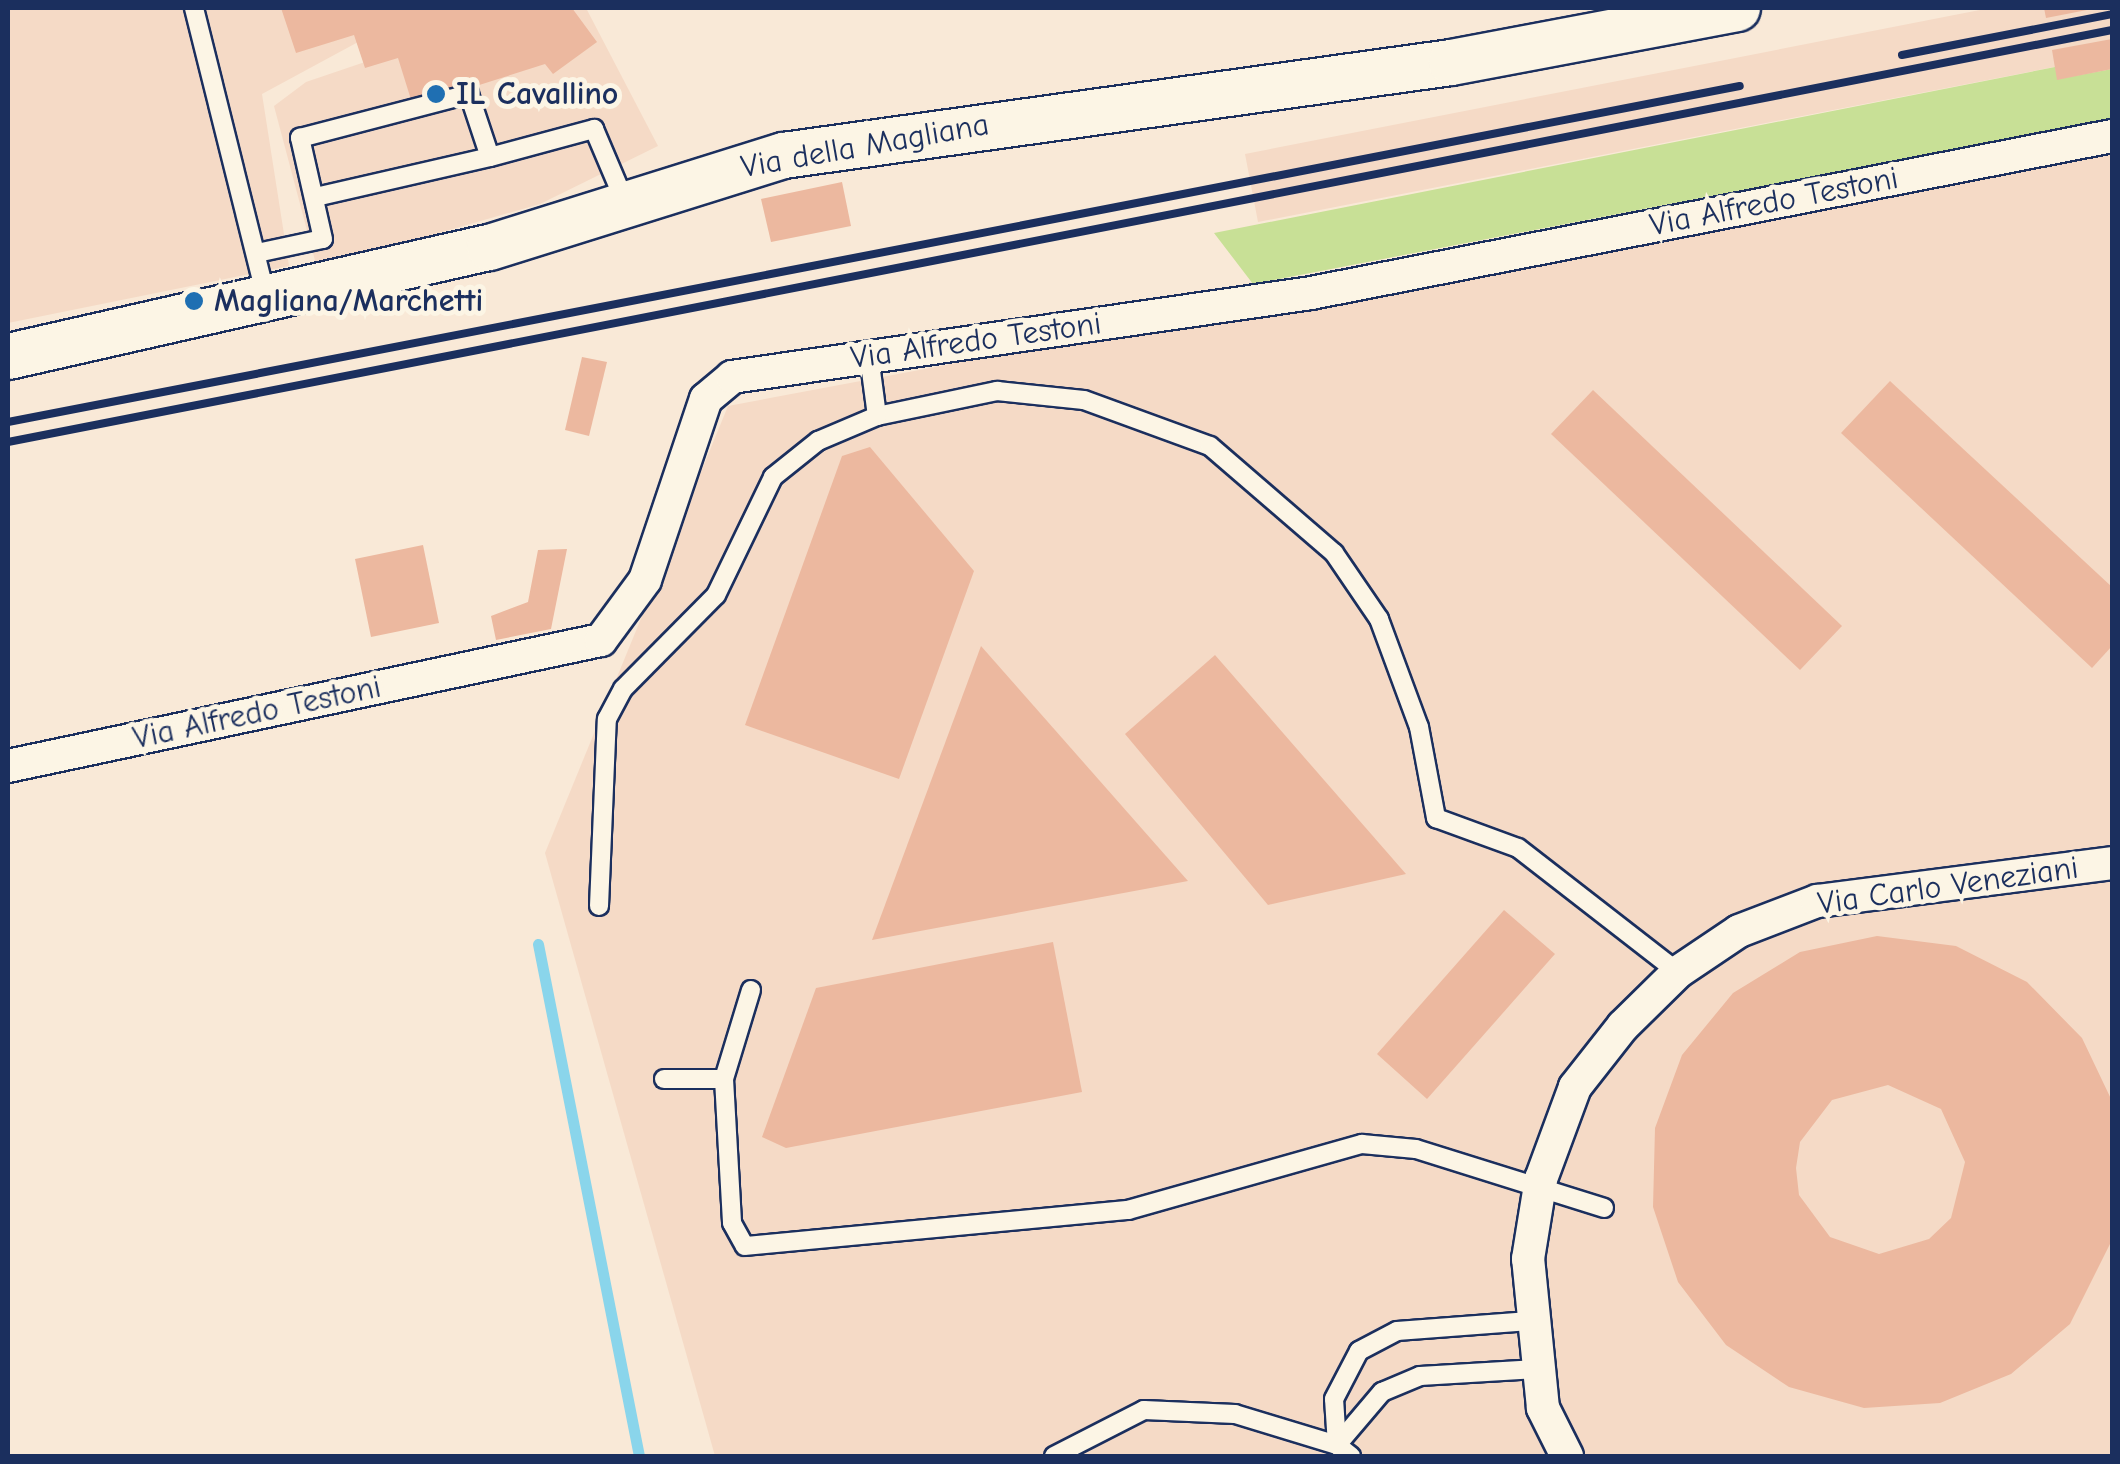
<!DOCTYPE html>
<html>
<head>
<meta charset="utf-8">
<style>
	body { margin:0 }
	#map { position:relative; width:2120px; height:1464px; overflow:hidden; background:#f9e9d7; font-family:"Comic Neue",sans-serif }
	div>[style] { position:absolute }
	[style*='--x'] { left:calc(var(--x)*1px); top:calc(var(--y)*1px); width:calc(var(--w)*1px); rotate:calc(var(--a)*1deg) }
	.built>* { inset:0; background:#f5dac6 }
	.green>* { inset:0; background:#c8e096 }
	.stream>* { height:11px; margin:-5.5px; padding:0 5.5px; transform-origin:5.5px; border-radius:5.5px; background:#8ad5eb }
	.building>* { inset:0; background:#ecb89f }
	.roads { filter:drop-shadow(2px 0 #1b2f5e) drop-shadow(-2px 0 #1b2f5e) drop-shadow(0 2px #1b2f5e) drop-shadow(0 -2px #1b2f5e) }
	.service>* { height:18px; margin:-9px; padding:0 9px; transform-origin:9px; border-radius:9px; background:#fcf5e5 }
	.minor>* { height:32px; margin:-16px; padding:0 16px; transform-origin:16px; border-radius:16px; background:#fcf5e5 }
	.secondary>* { height:45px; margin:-22.5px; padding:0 22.5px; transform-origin:22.5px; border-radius:22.5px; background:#fcf5e5 }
	.rail>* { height:8px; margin:-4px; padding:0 4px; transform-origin:4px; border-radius:4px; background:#1b2f5e }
	.dots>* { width:28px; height:28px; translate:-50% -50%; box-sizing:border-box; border:5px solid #fcf5e5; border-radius:50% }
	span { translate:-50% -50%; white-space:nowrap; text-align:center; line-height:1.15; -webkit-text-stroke:10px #fcf5e5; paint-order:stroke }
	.poi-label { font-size:32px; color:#1b2f5e; font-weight:700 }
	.left { translate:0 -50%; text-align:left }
	.street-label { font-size:32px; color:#1b2f5e }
	.frame { position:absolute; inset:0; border:10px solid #1b2f5e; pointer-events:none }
</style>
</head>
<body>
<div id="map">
	<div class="built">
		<i style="clip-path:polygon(8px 8px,421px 8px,262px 94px,289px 266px,8px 323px)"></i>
		<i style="clip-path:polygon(524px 8px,586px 8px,658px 146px,540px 204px,317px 268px,274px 106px,306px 82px)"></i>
		<i style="clip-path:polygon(1990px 8px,2112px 8px,2112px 69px,2057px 80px,2054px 67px,1258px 222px,1245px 154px)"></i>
		<i style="clip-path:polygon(2112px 146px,2112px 1456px,715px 1456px,545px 853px,728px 406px)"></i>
	</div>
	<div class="green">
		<i style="clip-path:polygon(2055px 67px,2058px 79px,2112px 69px,2112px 119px,1253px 284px,1214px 233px)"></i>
	</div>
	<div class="stream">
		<i style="--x:538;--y:944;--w:522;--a:78.84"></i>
	</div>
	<div class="building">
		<i style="clip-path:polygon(281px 8px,572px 8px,597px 42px,553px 74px,545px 64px,413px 106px,398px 58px,365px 68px,354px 35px,296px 53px)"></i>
		<i style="clip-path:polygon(2044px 8px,2092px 8px,2092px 9px,2046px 18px)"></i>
		<i style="clip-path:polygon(2112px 39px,2112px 69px,2057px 80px,2052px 50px)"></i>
		<i style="clip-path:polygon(842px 182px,851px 226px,771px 242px,761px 199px)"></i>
		<i style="clip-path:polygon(582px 357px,607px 362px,589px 436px,565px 430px)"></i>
		<i style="clip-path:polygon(1890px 381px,2112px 587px,2112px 646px,2092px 668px,1841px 433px)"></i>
		<i style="clip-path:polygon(1593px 390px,1842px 626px,1800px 670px,1551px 434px)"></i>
		<i style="clip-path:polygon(870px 447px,974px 571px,899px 779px,745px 725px,842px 456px)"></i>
		<i style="clip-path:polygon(423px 545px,439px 623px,371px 637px,355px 559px)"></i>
		<i style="clip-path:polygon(567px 549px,551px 629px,496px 640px,491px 616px,528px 602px,538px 550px)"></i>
		<i style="clip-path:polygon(981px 646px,1188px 881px,872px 940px)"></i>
		<i style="clip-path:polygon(1215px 655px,1406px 874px,1268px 905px,1125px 734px)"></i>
		<i style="clip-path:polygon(1504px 910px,1555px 954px,1427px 1099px,1377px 1054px)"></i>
		<i style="clip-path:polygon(evenodd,1877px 936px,1956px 946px,2027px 982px,2082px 1038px,2112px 1101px,2112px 1240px,2070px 1324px,2011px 1374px,1940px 1403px,1864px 1408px,1789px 1387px,1726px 1345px,1678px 1282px,1653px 1207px,1655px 1128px,1682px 1055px,1733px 993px,1800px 952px,1877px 936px,1888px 1085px,1941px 1109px,1965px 1162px,1951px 1218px,1929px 1239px,1879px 1254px,1830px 1237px,1799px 1195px,1796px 1168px,1800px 1142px,1832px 1100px,1888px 1085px)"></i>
		<i style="clip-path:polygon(1053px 942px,1082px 1092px,786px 1148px,762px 1137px,816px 988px)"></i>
	</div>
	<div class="roads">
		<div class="service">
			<i style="--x:194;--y:8;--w:297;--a:76"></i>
			<i style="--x:490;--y:157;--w:108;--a:-15.1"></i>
			<i style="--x:594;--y:129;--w:79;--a:67"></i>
			<i style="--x:257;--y:253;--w:67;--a:-12"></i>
			<i style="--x:323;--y:239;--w:104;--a:-102.8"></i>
			<i style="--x:300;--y:138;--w:175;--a:-14.6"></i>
			<i style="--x:469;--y:94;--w:66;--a:71.6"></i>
			<i style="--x:490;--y:157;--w:180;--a:167.1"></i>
			<i style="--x:877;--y:416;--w:123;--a:-11.8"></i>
			<i style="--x:997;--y:391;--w:87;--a:5.9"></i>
			<i style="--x:1084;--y:400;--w:134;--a:20.1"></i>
			<i style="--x:1210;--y:446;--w:164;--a:40.8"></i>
			<i style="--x:1334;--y:553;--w:80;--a:55.7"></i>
			<i style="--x:1379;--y:619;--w:115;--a:69.7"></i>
			<i style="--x:1419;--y:727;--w:93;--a:79.4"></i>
			<i style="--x:1436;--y:818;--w:87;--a:20.1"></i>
			<i style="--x:1518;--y:848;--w:202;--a:37.8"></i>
			<i style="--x:599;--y:906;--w:187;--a:-87.6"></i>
			<i style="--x:607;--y:719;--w:34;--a:-62"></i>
			<i style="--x:623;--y:689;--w:132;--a:-45.3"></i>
			<i style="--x:716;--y:595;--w:131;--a:-64.2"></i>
			<i style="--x:773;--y:477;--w:58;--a:-38.7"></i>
			<i style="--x:818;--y:441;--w:64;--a:-23"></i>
			<i style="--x:877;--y:416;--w:61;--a:-97.6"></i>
			<i style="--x:751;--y:990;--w:93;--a:106.9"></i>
			<i style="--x:724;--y:1079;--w:144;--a:86.8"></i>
			<i style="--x:732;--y:1223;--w:26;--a:61"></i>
			<i style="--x:745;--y:1246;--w:385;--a:-5.4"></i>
			<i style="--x:1128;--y:1210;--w:243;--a:-15.8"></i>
			<i style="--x:1362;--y:1144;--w:54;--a:5.3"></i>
			<i style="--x:1416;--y:1149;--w:197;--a:17.4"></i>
			<i style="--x:664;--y:1079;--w:60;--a:0"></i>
			<i style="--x:1054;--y:1456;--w:101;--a:-27.1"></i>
			<i style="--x:1144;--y:1410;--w:91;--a:2.5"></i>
			<i style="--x:1235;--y:1414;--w:107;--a:16.9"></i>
			<i style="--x:1337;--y:1445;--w:46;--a:-93.7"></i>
			<i style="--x:1334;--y:1399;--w:54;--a:-62.5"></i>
			<i style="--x:1359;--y:1351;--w:43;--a:-27.8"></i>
			<i style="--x:1397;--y:1331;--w:133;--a:-4.3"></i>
			<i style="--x:1351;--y:1456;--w:18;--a:-142"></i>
			<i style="--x:1337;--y:1445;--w:70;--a:-49.7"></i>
			<i style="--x:1382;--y:1392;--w:41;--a:-22.8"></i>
			<i style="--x:1420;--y:1376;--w:117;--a:-3.4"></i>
		</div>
		<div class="minor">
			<i style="--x:8;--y:766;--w:606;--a:-12"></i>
			<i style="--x:601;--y:640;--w:74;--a:-53.7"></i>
			<i style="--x:645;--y:580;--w:191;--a:-71.4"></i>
			<i style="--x:706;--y:399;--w:34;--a:-40"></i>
			<i style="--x:732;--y:377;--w:585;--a:-8.25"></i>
			<i style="--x:1311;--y:293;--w:816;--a:-11.09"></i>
			<i style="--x:1567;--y:1456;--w:54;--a:-116.6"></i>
			<i style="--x:1543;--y:1408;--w:150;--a:-95.7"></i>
			<i style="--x:1528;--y:1259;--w:81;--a:-80.8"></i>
			<i style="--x:1541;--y:1179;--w:98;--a:-69.7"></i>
			<i style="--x:1575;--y:1087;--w:78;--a:-51.8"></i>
			<i style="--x:1623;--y:1026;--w:77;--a:-44.5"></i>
			<i style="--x:1678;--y:972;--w:73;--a:-33.9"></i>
			<i style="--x:1739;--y:931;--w:84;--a:-21"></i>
			<i style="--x:1817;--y:901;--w:297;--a:-7.3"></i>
		</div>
		<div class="secondary">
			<i style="--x:8;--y:356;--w:493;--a:-12.8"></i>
			<i style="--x:489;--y:247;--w:308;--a:-17.4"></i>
			<i style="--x:783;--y:155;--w:674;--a:-7.93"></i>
			<i style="--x:1451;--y:62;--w:291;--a:-10.7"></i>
		</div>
	</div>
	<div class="rail">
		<i style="--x:1902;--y:55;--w:214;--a:-11"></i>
		<i style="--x:8;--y:422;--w:1764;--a:-10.98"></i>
		<i style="--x:8;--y:442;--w:2144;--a:-11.08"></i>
	</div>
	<div class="dots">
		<i style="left:436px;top:94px;background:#1f6fb2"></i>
		<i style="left:194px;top:301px;background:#1f6fb2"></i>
	</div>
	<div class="poi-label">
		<span class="left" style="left:456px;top:94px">IL Cavallino</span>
		<span class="left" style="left:214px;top:301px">Magliana/Marchetti</span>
	</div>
	<div class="street-label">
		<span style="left:865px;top:146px;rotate:-10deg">Via della Magliana</span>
		<span style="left:1774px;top:202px;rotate:-11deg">Via Alfredo Testoni</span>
		<span style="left:976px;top:341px;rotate:-8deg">Via Alfredo Testoni</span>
		<span style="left:257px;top:713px;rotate:-12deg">Via Alfredo Testoni</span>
		<span style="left:1948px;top:886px;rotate:-8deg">Via Carlo Veneziani</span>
	</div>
	<div class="frame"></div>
</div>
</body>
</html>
